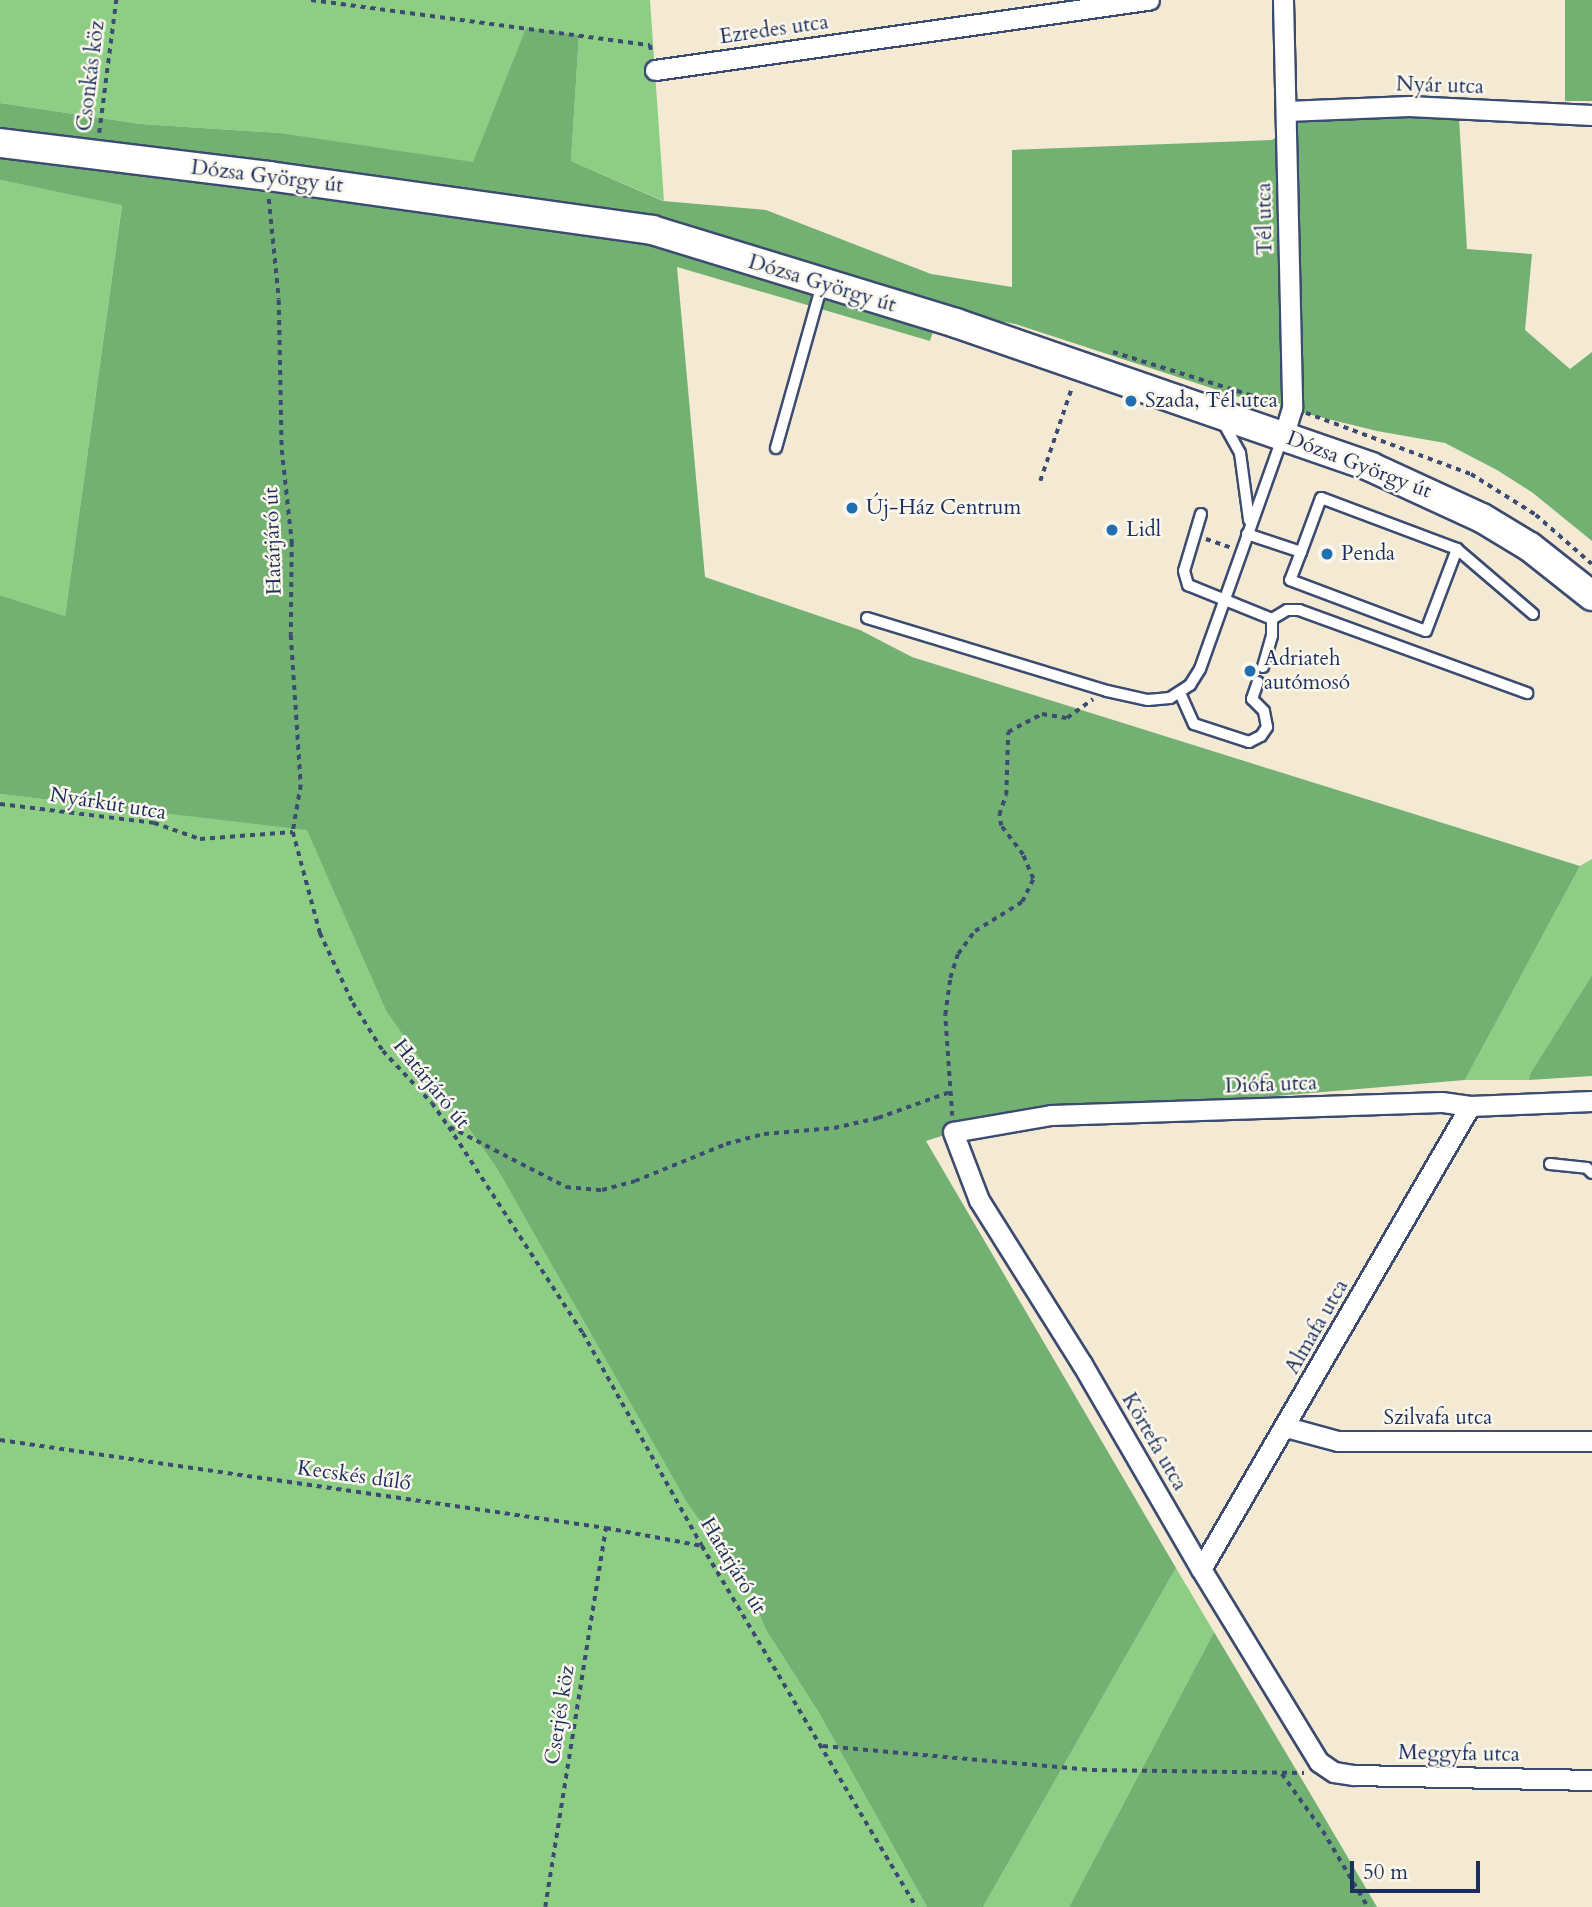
<!DOCTYPE html>
<html>
<head>
<meta charset="utf-8">
<style>
	body { margin:0 }
	#map { position:relative; width:1592px; height:1907px; overflow:hidden; background:#f4ead4; font-family:Cardo,serif }
	div>[style] { position:absolute }
	[style*='--x'] { left:calc(var(--x)*1px); top:calc(var(--y)*1px); width:calc(var(--w)*1px); rotate:calc(var(--a)*1deg) }
	.green>* { inset:0; background:#8ece84 }
	.forest>* { inset:0; background:#72b172 }
	.path>* { height:3.5px; margin-top:-1.75px; transform-origin:0; background:repeating-linear-gradient(90deg,#3c4b70 0 5px,transparent 0 10px) }
	.roads { filter:drop-shadow(2px 0 #3c4b70) drop-shadow(-2px 0 #3c4b70) drop-shadow(0 2px #3c4b70) drop-shadow(0 -2px #3c4b70) }
	.service>* { height:10px; margin:-5px; padding:0 5px; transform-origin:5px; border-radius:5px; background:#fff }
	.minor>* { height:19px; margin:-9.5px; padding:0 9.5px; transform-origin:9.5px; border-radius:9.5px; background:#fff }
	.secondary>* { height:28px; margin:-14px; padding:0 14px; transform-origin:14px; border-radius:14px; background:#fff }
	.dots>* { width:19px; height:19px; translate:-50% -50%; box-sizing:border-box; border:4px solid #fbf7ec; border-radius:50% }
	span { translate:-50% -50%; white-space:nowrap; text-align:center; line-height:1.15; -webkit-text-stroke:5px #fbf7ec; paint-order:stroke }
	.street-label { font-size:21px; color:#1b2f5e }
	.poi-label { font-size:21px; color:#1b2f5e }
	.left { translate:0 -50%; text-align:left }
	.scale { position:absolute; left:1350px; top:1861px; width:130px; height:32px; box-sizing:border-box; border:4px solid #1b2f5e; border-top:0; padding-left:9px; font-size:21px; line-height:24px; white-space:nowrap; color:#1b2f5e; -webkit-text-stroke:5px #fbf7ec; paint-order:stroke }
</style>
</head>
<body>
<div id="map">
	<div class="green">
		<i style="clip-path:polygon(0 0,650px 0,664px 201px,571px 161px,579px 35px,526px 29px,473px 163px,281px 133px,141px 124px,0 103px)"></i>
		<i style="clip-path:polygon(0 180px,122px 204px,65px 616px,0 595px)"></i>
		<i style="clip-path:polygon(0 794px,307px 829px,386px 1011px,496px 1167px,688px 1503px,748px 1587px,766px 1630px,819px 1713px,927px 1907px,0 1907px)"></i>
		<i style="clip-path:polygon(1592px 859px,1592px 975px,1530px 1074px,1529px 1080px,1465px 1080px,1580px 866px)"></i>
		<i style="clip-path:polygon(1176px 1568px,1214px 1632px,1069px 1907px,983px 1907px)"></i>
	</div>
	<div class="forest">
		<i style="clip-path:polygon(1565px 0,1592px 0,1592px 101px,1565px 101px)"></i>
		<i style="clip-path:polygon(526px 28px,579px 35px,571px 161px,663px 201px,766px 210px,931px 274px,1012px 287px,1012px 150px,1272px 140px,1309px 114px,1459px 118px,1467px 249px,1532px 254px,1525px 330px,1570px 369px,1592px 352px,1592px 541px,1533px 493px,1497px 470px,1445px 443px,1377px 431px,1242px 398px,1015px 324px,940px 311px,930px 341px,677px 267px,705px 577px,860px 630px,912px 657px,1580px 866px,1465px 1080px,1051px 1115px,954px 1132px,926px 1141px,1176px 1568px,983px 1907px,927px 1907px,819px 1713px,766px 1630px,748px 1587px,688px 1504px,496px 1167px,386px 1011px,307px 830px,0 794px,0 595px,65px 616px,122px 205px,0 180px,0 103px,141px 124px,281px 133px,473px 162px)"></i>
		<i style="clip-path:polygon(1592px 975px,1592px 1076px,1529px 1080px,1530px 1074px)"></i>
		<i style="clip-path:polygon(1214px 1632px,1307px 1788px,1377px 1907px,1069px 1907px)"></i>
	</div>
	<div class="path">
		<i style="--x:311;--y:0;--w:342;--a:7.6"></i>
		<i style="--x:650;--y:45;--w:9;--a:77"></i>
		<i style="--x:99;--y:133;--w:134;--a:-82.7"></i>
		<i style="--x:269;--y:199;--w:101;--a:84.3"></i>
		<i style="--x:279;--y:300;--w:150;--a:88.9"></i>
		<i style="--x:282;--y:450;--w:93;--a:83.8"></i>
		<i style="--x:292;--y:542;--w:93;--a:90.6"></i>
		<i style="--x:291;--y:635;--w:150;--a:86.2"></i>
		<i style="--x:301;--y:785;--w:48;--a:99.7"></i>
		<i style="--x:293;--y:832;--w:105;--a:75"></i>
		<i style="--x:320;--y:933;--w:77;--a:64.8"></i>
		<i style="--x:353;--y:1003;--w:57;--a:58"></i>
		<i style="--x:383;--y:1051;--w:71;--a:46.7"></i>
		<i style="--x:432;--y:1103;--w:29;--a:55"></i>
		<i style="--x:449;--y:1127;--w:246;--a:57"></i>
		<i style="--x:583;--y:1333;--w:244;--a:60.8"></i>
		<i style="--x:702;--y:1546;--w:420;--a:59.3"></i>
		<i style="--x:1113;--y:352;--w:171;--a:17.4"></i>
		<i style="--x:1306;--y:413;--w:176;--a:20.3"></i>
		<i style="--x:1471;--y:474;--w:77;--a:32.2"></i>
		<i style="--x:1536;--y:515;--w:74;--a:41.2"></i>
		<i style="--x:1040;--y:481;--w:99;--a:-71.2"></i>
		<i style="--x:1206;--y:539;--w:28;--a:19"></i>
		<i style="--x:0;--y:804;--w:155;--a:7"></i>
		<i style="--x:154;--y:823;--w:49;--a:19.2"></i>
		<i style="--x:200;--y:839;--w:93;--a:-4.3"></i>
		<i style="--x:952;--y:1116;--w:101;--a:-94"></i>
		<i style="--x:945;--y:1015;--w:37;--a:-82"></i>
		<i style="--x:950;--y:978;--w:25;--a:-72"></i>
		<i style="--x:958;--y:954;--w:29;--a:-54"></i>
		<i style="--x:975;--y:931;--w:55;--a:-31.7"></i>
		<i style="--x:1022;--y:902;--w:25;--a:-64"></i>
		<i style="--x:1033;--y:879;--w:26;--a:-113"></i>
		<i style="--x:1023;--y:855;--w:36;--a:-127"></i>
		<i style="--x:1001;--y:826;--w:11;--a:-100"></i>
		<i style="--x:999;--y:815;--w:21;--a:-71"></i>
		<i style="--x:1006;--y:795;--w:63;--a:-88.2"></i>
		<i style="--x:1008;--y:732;--w:38;--a:-28"></i>
		<i style="--x:1042;--y:714;--w:25;--a:9"></i>
		<i style="--x:1067;--y:718;--w:32;--a:-36"></i>
		<i style="--x:450;--y:1127;--w:131;--a:27.3"></i>
		<i style="--x:566;--y:1187;--w:36;--a:5"></i>
		<i style="--x:602;--y:1190;--w:34;--a:-15"></i>
		<i style="--x:635;--y:1181;--w:98;--a:-22.1"></i>
		<i style="--x:726;--y:1144;--w:39;--a:-15"></i>
		<i style="--x:764;--y:1134;--w:70;--a:-4.9"></i>
		<i style="--x:834;--y:1128;--w:45;--a:-12.8"></i>
		<i style="--x:878;--y:1118;--w:77;--a:-19.9"></i>
		<i style="--x:0;--y:1440;--w:612;--a:8.26"></i>
		<i style="--x:606;--y:1528;--w:98;--a:10.6"></i>
		<i style="--x:823;--y:1746;--w:270;--a:5.1"></i>
		<i style="--x:1092;--y:1770;--w:212;--a:0.8"></i>
		<i style="--x:1282;--y:1774;--w:70;--a:54.3"></i>
		<i style="--x:1323;--y:1831;--w:88;--a:59.4"></i>
		<i style="--x:545;--y:1907;--w:384;--a:-80.9"></i>
	</div>
	<div class="roads">
		<div class="service">
			<i style="--x:1224;--y:424;--w:33;--a:61"></i>
			<i style="--x:1240;--y:453;--w:68;--a:82.3"></i>
			<i style="--x:776;--y:448;--w:170;--a:-74.3"></i>
			<i style="--x:1201;--y:514;--w:59;--a:106.6"></i>
			<i style="--x:1184;--y:571;--w:15;--a:74"></i>
			<i style="--x:1188;--y:585;--w:91;--a:22"></i>
			<i style="--x:1247;--y:534;--w:57;--a:18.4"></i>
			<i style="--x:1301;--y:552;--w:30;--a:111"></i>
			<i style="--x:1290;--y:580;--w:145;--a:20.6"></i>
			<i style="--x:1426;--y:631;--w:88;--a:-69.3"></i>
			<i style="--x:1457;--y:549;--w:145;--a:-159.4"></i>
			<i style="--x:1321;--y:498;--w:58;--a:110.3"></i>
			<i style="--x:1457;--y:549;--w:100;--a:40.5"></i>
			<i style="--x:867;--y:618;--w:251;--a:16.9"></i>
			<i style="--x:1107;--y:691;--w:42;--a:12.4"></i>
			<i style="--x:1148;--y:700;--w:22;--a:-5"></i>
			<i style="--x:1170;--y:698;--w:24;--a:-33"></i>
			<i style="--x:1190;--y:685;--w:19;--a:-58"></i>
			<i style="--x:1200;--y:669;--w:244;--a:-70.4"></i>
			<i style="--x:1272;--y:619;--w:17;--a:-31"></i>
			<i style="--x:1287;--y:610;--w:12;--a:0"></i>
			<i style="--x:1299;--y:610;--w:243;--a:20"></i>
			<i style="--x:1263;--y:667;--w:32;--a:-74"></i>
			<i style="--x:1272;--y:636;--w:17;--a:-90"></i>
			<i style="--x:1180;--y:693;--w:34;--a:66"></i>
			<i style="--x:1194;--y:724;--w:58;--a:18.1"></i>
			<i style="--x:1249;--y:742;--w:13;--a:-27"></i>
			<i style="--x:1261;--y:736;--w:11;--a:-56"></i>
			<i style="--x:1267;--y:727;--w:16;--a:-101"></i>
			<i style="--x:1264;--y:711;--w:17;--a:-135"></i>
			<i style="--x:1252;--y:699;--w:18;--a:-71"></i>
			<i style="--x:1550;--y:1164;--w:37;--a:6"></i>
			<i style="--x:1587;--y:1168;--w:7;--a:45"></i>
		</div>
		<div class="minor">
			<i style="--x:1283;--y:0;--w:408;--a:88.7"></i>
			<i style="--x:1292;--y:408;--w:28;--a:107"></i>
			<i style="--x:655;--y:70;--w:499;--a:-8.1"></i>
			<i style="--x:1286;--y:111;--w:123;--a:-2.3"></i>
			<i style="--x:1409;--y:106;--w:183;--a:2.8"></i>
			<i style="--x:1592;--y:1101;--w:122;--a:177.7"></i>
			<i style="--x:1470;--y:1106;--w:29;--a:-172"></i>
			<i style="--x:1441;--y:1102;--w:390;--a:178.1"></i>
			<i style="--x:1051;--y:1115;--w:99;--a:170.2"></i>
			<i style="--x:953;--y:1132;--w:73;--a:69.1"></i>
			<i style="--x:979;--y:1200;--w:194;--a:57.9"></i>
			<i style="--x:1082;--y:1364;--w:237;--a:59.9"></i>
			<i style="--x:1201;--y:1569;--w:226;--a:58.6"></i>
			<i style="--x:1319;--y:1762;--w:18;--a:34"></i>
			<i style="--x:1334;--y:1772;--w:20;--a:9"></i>
			<i style="--x:1354;--y:1775;--w:238;--a:1.2"></i>
			<i style="--x:1286;--y:1427;--w:54;--a:15.1"></i>
			<i style="--x:1338;--y:1441;--w:254;--a:0"></i>
			<i style="--x:1201;--y:1569;--w:535;--a:-59.84"></i>
		</div>
		<div class="secondary">
			<i style="--x:0;--y:143;--w:271;--a:7"></i>
			<i style="--x:269;--y:176;--w:387;--a:8"></i>
			<i style="--x:652;--y:230;--w:318;--a:17"></i>
			<i style="--x:956;--y:323;--w:439;--a:19.1"></i>
			<i style="--x:1371;--y:467;--w:122;--a:24.7"></i>
			<i style="--x:1482;--y:518;--w:56;--a:31.1"></i>
			<i style="--x:1530;--y:547;--w:79;--a:38.3"></i>
		</div>
	</div>
	<div class="dots">
		<i style="left:1131px;top:401px;background:#1f6fb2"></i>
		<i style="left:852px;top:508px;background:#1f6fb2"></i>
		<i style="left:1112px;top:530px;background:#1f6fb2"></i>
		<i style="left:1327px;top:554px;background:#1f6fb2"></i>
		<i style="left:1250px;top:671px;background:#1f6fb2"></i>
	</div>
	<div class="street-label">
		<span style="left:774px;top:30px;rotate:-8deg">Ezredes utca</span>
		<span style="left:91px;top:76px;rotate:-83deg">Csonkás köz</span>
		<span style="left:1440px;top:86px;rotate:2deg">Nyár utca</span>
		<span style="left:267px;top:177px;rotate:7deg">Dózsa György út</span>
		<span style="left:1265px;top:219px;rotate:-91deg">Tél utca</span>
		<span style="left:822px;top:284px;rotate:17deg">Dózsa György út</span>
		<span style="left:1359px;top:465px;rotate:21deg">Dózsa György út</span>
		<span style="left:273px;top:541px;rotate:-92deg">Határjáró út</span>
		<span style="left:108px;top:804px;rotate:9deg">Nyárkút utca</span>
		<span style="left:431px;top:1084px;rotate:51deg">Határjáró út</span>
		<span style="left:1271px;top:1085px;rotate:-2deg">Diófa utca</span>
		<span style="left:1317px;top:1327px;rotate:-60deg">Almafa utca</span>
		<span style="left:1438px;top:1418px">Szilvafa utca</span>
		<span style="left:1154px;top:1442px;rotate:60deg">Körtefa utca</span>
		<span style="left:354px;top:1476px;rotate:8deg">Kecskés dűlő</span>
		<span style="left:733px;top:1566px;rotate:59deg">Határjáró út</span>
		<span style="left:560px;top:1715px;rotate:-81deg">Cserjés köz</span>
		<span style="left:1459px;top:1754px;rotate:1deg">Meggyfa utca</span>
	</div>
	<div class="poi-label">
		<span class="left" style="left:1145px;top:401px">Szada, Tél utca</span>
		<span class="left" style="left:866px;top:508px">Új-Ház Centrum</span>
		<span class="left" style="left:1126px;top:530px">Lidl</span>
		<span class="left" style="left:1341px;top:554px">Penda</span>
		<span class="left" style="left:1264px;top:671px">Adriateh<br>autómosó</span>
	</div>
	<div class="scale">50 m</div>
</div>
</body>
</html>
